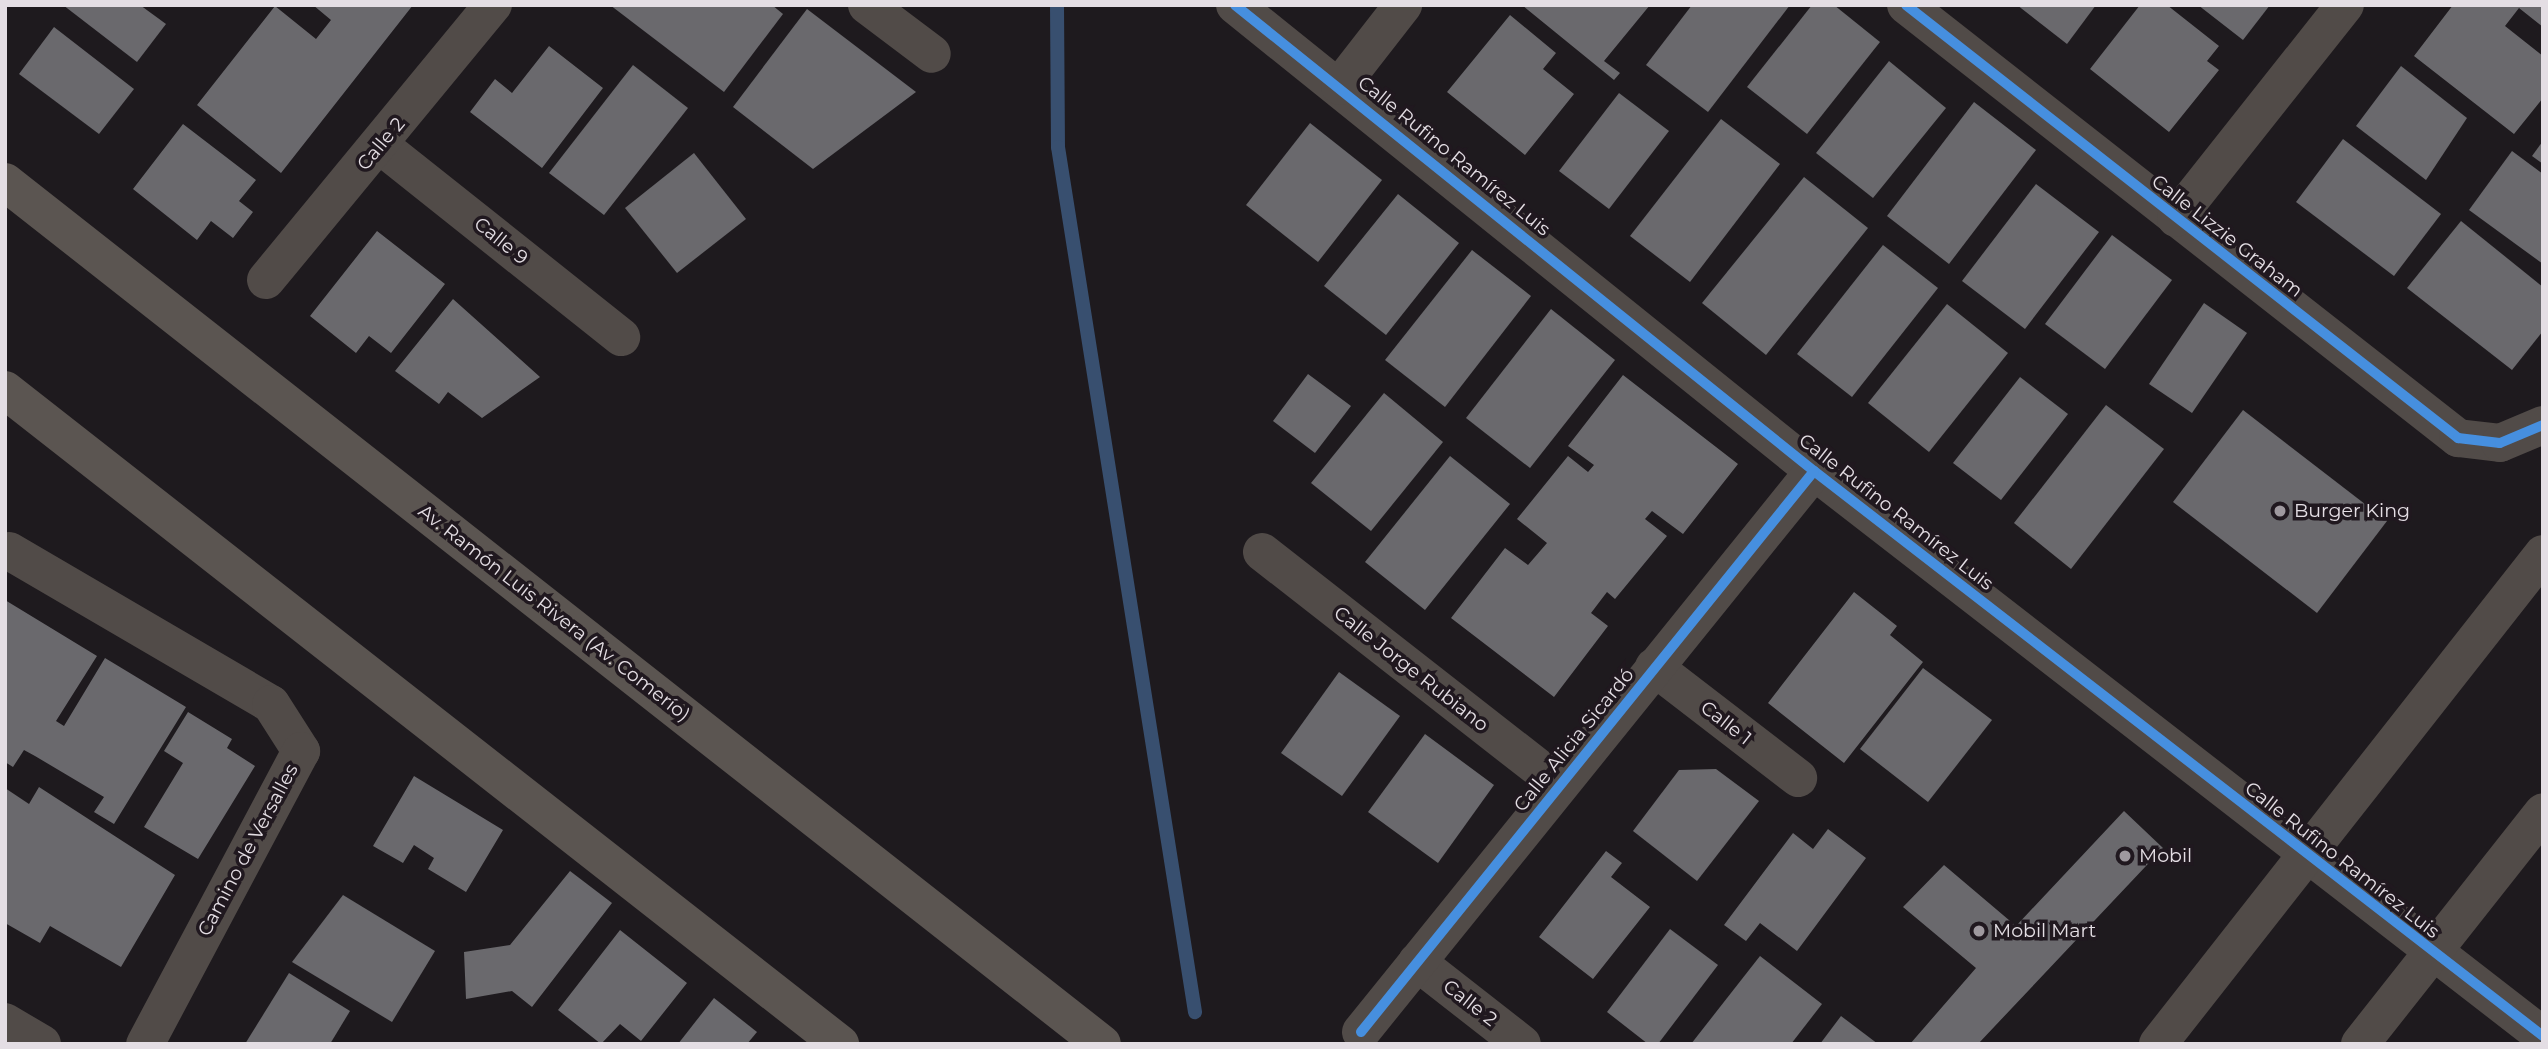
<!DOCTYPE html>
<html>
<head>
<meta charset="utf-8">
<style>
	body { margin:0 }
	#map { position:relative; width:2548px; height:1049px; overflow:hidden; background:#1e1a1e; font-family:Montserrat,sans-serif }
	div>[style] { position:absolute }
	[style*='--x'] { left:calc(var(--x)*1px); top:calc(var(--y)*1px); width:calc(var(--w)*1px); rotate:calc(var(--a)*1deg) }
	.stream>* { height:14px; margin:-7px; padding:0 7px; transform-origin:7px; border-radius:7px; background:#384f6f }
	.building>* { inset:0; background:#6a696d }
	.minor>* { height:38px; margin:-19px; padding:0 19px; transform-origin:19px; border-radius:19px; background:#514b48 }
	.major>* { height:38px; margin:-19px; padding:0 19px; transform-origin:19px; border-radius:19px; background:#5b5551 }
	.cycleway>* { height:10px; margin:-5px; padding:0 5px; transform-origin:5px; border-radius:5px; background:#468fdf }
	.dots>* { width:19px; height:19px; translate:-50% -50%; box-sizing:border-box; border:4px solid #20181f; border-radius:50% }
	span { translate:-50% -50%; white-space:nowrap; text-align:center; line-height:1.15; -webkit-text-stroke:7px #20181f; paint-order:stroke }
	.street-label { font-size:19px; color:#e4dee4 }
	.poi-label { font-size:19px; color:#e4dee4 }
	.left { translate:0 -50%; text-align:left }
	.frame { position:absolute; inset:0; border:7px solid #e4dee4; pointer-events:none }
</style>
</head>
<body>
<div id="map">
	<div class="stream">
		<i style="--x:1057;--y:5;--w:142;--a:89.6"></i>
		<i style="--x:1058;--y:147;--w:876;--a:81"></i>
	</div>
	<div class="building">
		<i style="clip-path:polygon(63px 5px,140px 5px,166px 24px,137px 62px)"></i>
		<i style="clip-path:polygon(313px 5px,413px 5px,281px 173px,197px 105px,275px 6px,316px 39px,331px 20px)"></i>
		<i style="clip-path:polygon(610px 5px,772px 5px,783px 14px,724px 92px)"></i>
		<i style="clip-path:polygon(1522px 5px,1650px 5px,1604px 61px,1620px 73px,1614px 80px)"></i>
		<i style="clip-path:polygon(1692px 5px,1790px 5px,1708px 112px,1646px 65px)"></i>
		<i style="clip-path:polygon(1812px 5px,1834px 5px,1880px 42px,1807px 134px,1747px 87px)"></i>
		<i style="clip-path:polygon(2017px 5px,2096px 5px,2067px 44px)"></i>
		<i style="clip-path:polygon(2140px 5px,2167px 5px,2219px 46px,2207px 61px,2219px 70px,2169px 132px,2090px 69px)"></i>
		<i style="clip-path:polygon(2198px 5px,2270px 5px,2243px 40px)"></i>
		<i style="clip-path:polygon(2453px 5px,2543px 5px,2543px 27px,2519px 8px,2505px 26px,2543px 56px,2543px 98px,2514px 134px,2414px 56px)"></i>
		<i style="clip-path:polygon(807px 9px,916px 92px,813px 169px,733px 107px)"></i>
		<i style="clip-path:polygon(1510px 15px,1556px 53px,1543px 69px,1574px 94px,1525px 155px,1447px 92px)"></i>
		<i style="clip-path:polygon(54px 27px,134px 89px,99px 134px,19px 74px)"></i>
		<i style="clip-path:polygon(549px 46px,603px 88px,542px 168px,470px 112px,495px 79px,512px 93px)"></i>
		<i style="clip-path:polygon(1889px 61px,1946px 108px,1873px 198px,1816px 153px)"></i>
		<i style="clip-path:polygon(633px 65px,688px 108px,604px 215px,549px 173px)"></i>
		<i style="clip-path:polygon(2401px 66px,2467px 118px,2426px 180px,2356px 126px)"></i>
		<i style="clip-path:polygon(1619px 93px,1669px 131px,1609px 209px,1559px 171px)"></i>
		<i style="clip-path:polygon(1974px 102px,2036px 150px,1949px 264px,1887px 216px)"></i>
		<i style="clip-path:polygon(1721px 119px,1780px 164px,1690px 282px,1630px 236px)"></i>
		<i style="clip-path:polygon(1310px 123px,1382px 180px,1318px 262px,1246px 205px)"></i>
		<i style="clip-path:polygon(183px 124px,256px 180px,239px 201px,253px 212px,233px 238px,211px 221px,197px 240px,133px 189px)"></i>
		<i style="clip-path:polygon(2343px 139px,2441px 214px,2394px 276px,2296px 202px)"></i>
		<i style="clip-path:polygon(2543px 141px,2543px 164px,2532px 156px)"></i>
		<i style="clip-path:polygon(2512px 151px,2543px 174px,2543px 264px,2469px 210px)"></i>
		<i style="clip-path:polygon(694px 153px,746px 219px,677px 273px,625px 208px)"></i>
		<i style="clip-path:polygon(1804px 177px,1868px 228px,1766px 355px,1702px 303px)"></i>
		<i style="clip-path:polygon(2036px 184px,2099px 232px,2025px 329px,1962px 281px)"></i>
		<i style="clip-path:polygon(1398px 194px,1459px 243px,1386px 335px,1324px 286px)"></i>
		<i style="clip-path:polygon(2461px 221px,2543px 287px,2543px 331px,2512px 370px,2407px 288px)"></i>
		<i style="clip-path:polygon(377px 231px,445px 284px,391px 353px,369px 336px,356px 353px,310px 316px)"></i>
		<i style="clip-path:polygon(2112px 235px,2172px 280px,2105px 369px,2045px 324px)"></i>
		<i style="clip-path:polygon(1883px 245px,1938px 288px,1852px 397px,1797px 354px)"></i>
		<i style="clip-path:polygon(1472px 250px,1531px 296px,1445px 407px,1385px 360px)"></i>
		<i style="clip-path:polygon(453px 299px,540px 377px,482px 418px,448px 392px,439px 404px,395px 371px)"></i>
		<i style="clip-path:polygon(2204px 303px,2247px 333px,2192px 413px,2149px 384px)"></i>
		<i style="clip-path:polygon(1947px 304px,2008px 353px,1929px 452px,1868px 403px)"></i>
		<i style="clip-path:polygon(1551px 309px,1615px 360px,1530px 468px,1466px 418px)"></i>
		<i style="clip-path:polygon(1308px 374px,1351px 406px,1315px 453px,1273px 421px)"></i>
		<i style="clip-path:polygon(1623px 375px,1738px 464px,1683px 534px,1652px 511px,1645px 519px,1667px 536px,1615px 599px,1607px 592px,1591px 613px,1608px 626px,1554px 697px,1451px 618px,1505px 548px,1528px 565px,1547px 543px,1517px 519px,1568px 456px,1588px 472px,1594px 465px,1568px 446px)"></i>
		<i style="clip-path:polygon(2020px 377px,2068px 414px,2001px 500px,1953px 463px)"></i>
		<i style="clip-path:polygon(1384px 393px,1443px 442px,1371px 531px,1311px 483px)"></i>
		<i style="clip-path:polygon(2106px 405px,2164px 449px,2071px 569px,2014px 523px)"></i>
		<i style="clip-path:polygon(2243px 410px,2387px 521px,2317px 613px,2173px 502px)"></i>
		<i style="clip-path:polygon(1450px 456px,1510px 504px,1425px 610px,1365px 562px)"></i>
		<i style="clip-path:polygon(1854px 592px,1897px 626px,1890px 635px,1923px 662px,1844px 763px,1768px 703px)"></i>
		<i style="clip-path:polygon(5px 600px,97px 656px,56px 721px,64px 726px,105px 658px,186px 707px,114px 824px,94px 812px,104px 797px,35px 756px,24px 750px,13px 767px,5px 762px)"></i>
		<i style="clip-path:polygon(1923px 668px,1992px 720px,1928px 802px,1860px 749px)"></i>
		<i style="clip-path:polygon(1339px 672px,1400px 716px,1342px 796px,1281px 753px)"></i>
		<i style="clip-path:polygon(188px 712px,232px 739px,227px 748px,255px 766px,198px 859px,144px 827px,183px 763px,164px 751px)"></i>
		<i style="clip-path:polygon(1425px 734px,1494px 785px,1438px 863px,1368px 812px)"></i>
		<i style="clip-path:polygon(1716px 769px,1759px 801px,1697px 881px,1633px 831px,1679px 770px)"></i>
		<i style="clip-path:polygon(414px 776px,503px 830px,466px 892px,428px 869px,434px 858px,414px 845px,403px 863px,373px 846px)"></i>
		<i style="clip-path:polygon(39px 787px,175px 875px,121px 967px,50px 926px,40px 943px,5px 923px,5px 788px,29px 804px)"></i>
		<i style="clip-path:polygon(2124px 811px,2163px 848px,1978px 1044px,1910px 1044px,1976px 968px,1903px 907px,1944px 865px,2016px 926px)"></i>
		<i style="clip-path:polygon(1828px 829px,1866px 858px,1797px 951px,1760px 923px,1746px 941px,1724px 925px,1793px 833px,1813px 849px)"></i>
		<i style="clip-path:polygon(1606px 851px,1622px 863px,1611px 877px,1650px 907px,1593px 979px,1539px 937px)"></i>
		<i style="clip-path:polygon(570px 871px,612px 903px,532px 1007px,512px 991px,466px 999px,464px 952px,510px 945px)"></i>
		<i style="clip-path:polygon(343px 895px,435px 951px,392px 1022px,292px 962px)"></i>
		<i style="clip-path:polygon(1670px 929px,1718px 965px,1658px 1044px,1648px 1044px,1607px 1012px)"></i>
		<i style="clip-path:polygon(620px 930px,687px 983px,641px 1041px,620px 1024px,601px 1044px,558px 1010px)"></i>
		<i style="clip-path:polygon(1760px 956px,1822px 1004px,1791px 1044px,1691px 1044px)"></i>
		<i style="clip-path:polygon(289px 973px,350px 1011px,330px 1044px,245px 1044px)"></i>
		<i style="clip-path:polygon(714px 998px,757px 1032px,747px 1044px,678px 1044px)"></i>
		<i style="clip-path:polygon(1841px 1016px,1878px 1044px,1820px 1044px)"></i>
	</div>
	<div class="minor">
		<i style="--x:867;--y:5;--w:81;--a:37"></i>
		<i style="--x:1235;--y:5;--w:743;--a:38.83"></i>
		<i style="--x:1814;--y:471;--w:922;--a:37.78"></i>
		<i style="--x:1906;--y:5;--w:702;--a:38.11"></i>
		<i style="--x:2458;--y:438;--w:42;--a:6.8"></i>
		<i style="--x:2500;--y:443;--w:47;--a:-22.7"></i>
		<i style="--x:1340;--y:86;--w:103;--a:-52.1"></i>
		<i style="--x:381;--y:146;--w:307;--a:38.5"></i>
		<i style="--x:2176;--y:218;--w:272;--a:-51.6"></i>
		<i style="--x:266;--y:280;--w:357;--a:-50.5"></i>
		<i style="--x:9;--y:551;--w:303;--a:30.3"></i>
		<i style="--x:271;--y:704;--w:56;--a:57.4"></i>
		<i style="--x:301;--y:751;--w:332;--a:118"></i>
		<i style="--x:1262;--y:552;--w:378;--a:38"></i>
		<i style="--x:1654;--y:667;--w:182;--a:37.6"></i>
		<i style="--x:1417;--y:962;--w:133;--a:38"></i>
		<i style="--x:5;--y:1022;--w:43;--a:30.7"></i>
		<i style="--x:1361;--y:1032;--w:721;--a:-51.08"></i>
		<i style="--x:2158;--y:1044;--w:623;--a:-51.84"></i>
		<i style="--x:2360;--y:1044;--w:295;--a:-51.7"></i>
	</div>
	<div class="major">
		<i style="--x:5;--y:182;--w:1395;--a:38.16"></i>
		<i style="--x:5;--y:390;--w:1061;--a:38.07"></i>
	</div>
	<div class="cycleway">
		<i style="--x:1235;--y:5;--w:743;--a:38.83"></i>
		<i style="--x:1814;--y:471;--w:922;--a:37.78"></i>
		<i style="--x:1906;--y:5;--w:702;--a:38.11"></i>
		<i style="--x:2458;--y:438;--w:42;--a:6.8"></i>
		<i style="--x:2500;--y:443;--w:47;--a:-22.7"></i>
		<i style="--x:1361;--y:1032;--w:721;--a:-51.08"></i>
	</div>
	<div class="dots">
		<i style="left:2280px;top:511px;background:#9f999f"></i>
		<i style="left:2125px;top:856px;background:#9f999f"></i>
		<i style="left:1979px;top:931px;background:#9f999f"></i>
	</div>
	<div class="street-label">
		<span style="left:381px;top:144px;rotate:-50deg">Calle 2</span>
		<span style="left:1454px;top:156px;rotate:39deg">Calle Rufino Ramírez Luis</span>
		<span style="left:2227px;top:236px;rotate:38deg">Calle Lizzie Graham</span>
		<span style="left:501px;top:241px;rotate:39deg">Calle 9</span>
		<span style="left:1896px;top:512px;rotate:38deg">Calle Rufino Ramírez Luis</span>
		<span style="left:554px;top:613px;rotate:38deg">Av. Ramón Luis Rivera (Av. Comerío)</span>
		<span style="left:1411px;top:669px;rotate:38deg">Calle Jorge Rubiano</span>
		<span style="left:1726px;top:723px;rotate:38deg">Calle 1</span>
		<span style="left:1574px;top:740px;rotate:-51deg">Calle Alicia Sicardó</span>
		<span style="left:248px;top:850px;rotate:-62deg">Camino de Versalles</span>
		<span style="left:2342px;top:860px;rotate:38deg">Calle Rufino Ramírez Luis</span>
		<span style="left:1470px;top:1003px;rotate:38deg">Calle 2</span>
	</div>
	<div class="poi-label">
		<span class="left" style="left:2294px;top:511px">Burger King</span>
		<span class="left" style="left:2139px;top:856px">Mobil</span>
		<span class="left" style="left:1993px;top:931px">Mobil Mart</span>
	</div>
	<div class="frame"></div>
</div>
</body>
</html>
